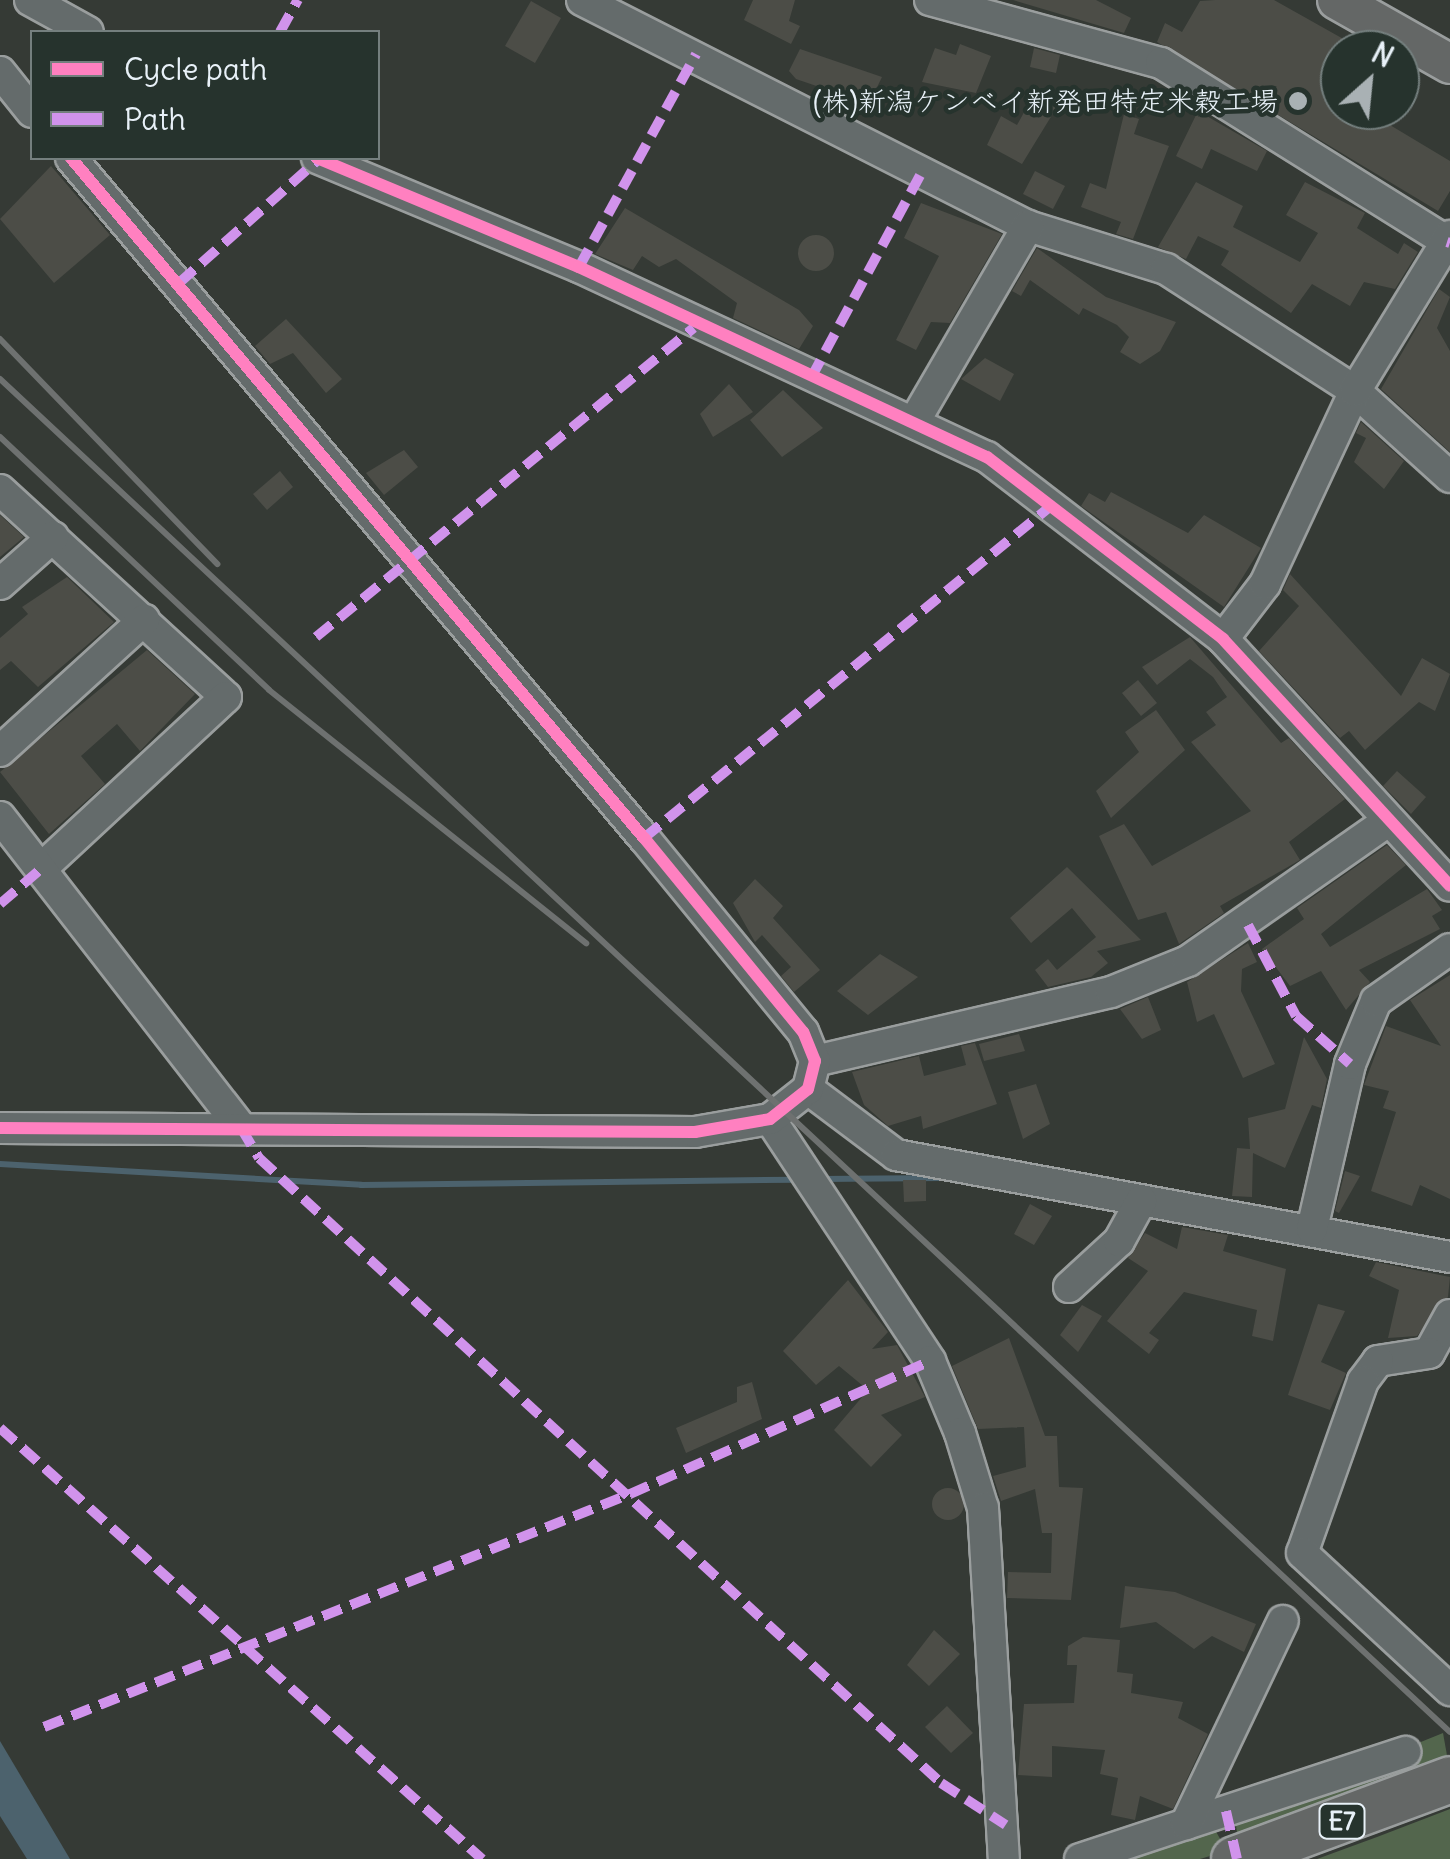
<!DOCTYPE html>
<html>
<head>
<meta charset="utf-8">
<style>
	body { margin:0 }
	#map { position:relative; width:1450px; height:1859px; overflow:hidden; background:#353a35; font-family:Delius,"Klee One",sans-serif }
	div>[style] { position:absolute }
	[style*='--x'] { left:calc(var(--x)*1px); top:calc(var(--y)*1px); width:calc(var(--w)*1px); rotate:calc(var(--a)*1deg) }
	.green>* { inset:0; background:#53664d }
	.water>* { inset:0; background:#4c626d }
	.stream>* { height:6px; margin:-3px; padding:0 3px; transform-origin:3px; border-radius:3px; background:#4c626d }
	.building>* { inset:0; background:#4c4d47 }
	.round { border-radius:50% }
	.roads { filter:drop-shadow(2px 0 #9a9e9e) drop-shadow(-2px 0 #9a9e9e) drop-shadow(0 2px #9a9e9e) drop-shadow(0 -2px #9a9e9e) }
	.minor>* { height:30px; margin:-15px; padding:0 15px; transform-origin:15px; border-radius:15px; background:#646b6b }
	.major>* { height:38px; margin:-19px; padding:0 19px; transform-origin:19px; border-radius:19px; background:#646766 }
	.highway>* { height:45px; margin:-22.5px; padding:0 22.5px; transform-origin:22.5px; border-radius:22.5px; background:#646766 }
	.rail>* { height:6px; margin:-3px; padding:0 3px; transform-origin:3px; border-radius:3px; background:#6e7170 }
	.quiet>* { height:10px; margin-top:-5px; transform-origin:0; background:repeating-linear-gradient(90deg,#d193ec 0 20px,transparent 0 30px) }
	.cycleway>* { height:12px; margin:-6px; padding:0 6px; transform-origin:6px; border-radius:6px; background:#ff80c0 }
	.dots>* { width:28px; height:28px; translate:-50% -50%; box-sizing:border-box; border:5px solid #26332d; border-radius:50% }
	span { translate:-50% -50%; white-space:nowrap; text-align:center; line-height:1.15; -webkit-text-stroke:9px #26332d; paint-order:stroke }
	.shield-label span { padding:2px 8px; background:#26332d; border:2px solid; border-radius:8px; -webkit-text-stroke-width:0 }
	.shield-label { font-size:25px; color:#e8f1f8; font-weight:700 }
	.poi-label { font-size:28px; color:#e8f1f8 }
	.right { translate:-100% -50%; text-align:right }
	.legend { position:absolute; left:30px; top:30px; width:350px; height:130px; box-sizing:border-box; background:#26332d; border:2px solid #747f7e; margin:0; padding:12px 18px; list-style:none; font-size:30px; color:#e8f1f8 }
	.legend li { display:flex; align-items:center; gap:20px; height:50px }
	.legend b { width:50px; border:2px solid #747f7e }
	.north { position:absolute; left:1320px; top:30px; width:100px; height:100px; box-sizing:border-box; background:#26332d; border:2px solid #747f7e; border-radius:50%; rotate:27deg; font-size:28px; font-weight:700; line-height:40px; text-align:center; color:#e8f1f8 }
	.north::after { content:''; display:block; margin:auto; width:35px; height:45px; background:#a9b1b4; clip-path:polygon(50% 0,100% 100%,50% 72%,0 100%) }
</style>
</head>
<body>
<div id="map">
	<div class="green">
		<i style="clip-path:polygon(1443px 1733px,1450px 1772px,1239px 1849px,1235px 1817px)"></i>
		<i style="clip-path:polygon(1450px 1809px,1450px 1859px,1317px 1859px,1377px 1837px)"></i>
		<i style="clip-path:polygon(1214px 1828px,1227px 1851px,1200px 1859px,1094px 1859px)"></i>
	</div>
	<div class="water">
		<i style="clip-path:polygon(0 1741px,70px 1859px,27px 1859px,0 1816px)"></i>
	</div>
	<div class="stream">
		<i style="--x:0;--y:1164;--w:362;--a:3.3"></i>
		<i style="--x:361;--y:1185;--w:436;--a:-0.7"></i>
		<i style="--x:820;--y:1179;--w:122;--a:-0.5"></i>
	</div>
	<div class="building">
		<i style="clip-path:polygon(753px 0,795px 0,789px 21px,800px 26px,791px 44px,744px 20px)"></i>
		<i style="clip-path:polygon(1013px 0,1096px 0,1131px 18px,1124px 33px)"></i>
		<i style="clip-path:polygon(1215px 0,1274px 0,1363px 50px,1340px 50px,1340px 110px,1379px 110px,1375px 116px,1450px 161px,1450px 191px,1438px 211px,1157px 42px,1165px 23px,1182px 32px,1200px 1px)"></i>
		<i style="clip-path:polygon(531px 1px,561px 18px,535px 63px,505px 46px)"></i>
		<i style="clip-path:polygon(960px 44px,991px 56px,976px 93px,922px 82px,935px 48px,956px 55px)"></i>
		<i style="clip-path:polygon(1034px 48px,1060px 55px,1056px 73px,1030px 67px)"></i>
		<i style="clip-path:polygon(800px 49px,882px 77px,869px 104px,796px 79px,789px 71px)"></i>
		<i style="clip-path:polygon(1037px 89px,1060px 102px,1022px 164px,987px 145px,1001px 116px,1017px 125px)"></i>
		<i style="clip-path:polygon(1198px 111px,1267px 151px,1257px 171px,1211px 149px,1202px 169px,1176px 156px)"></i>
		<i style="clip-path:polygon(1124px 114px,1139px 119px,1134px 134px,1169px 146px,1133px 239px,1116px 234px,1121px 222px,1081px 207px,1090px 183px,1106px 189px)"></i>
		<i style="clip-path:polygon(51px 166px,110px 235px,54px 283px,0 219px)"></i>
		<i style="clip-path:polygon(1035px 171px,1065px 186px,1053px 209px,1023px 194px)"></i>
		<i style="clip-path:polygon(1196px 182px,1243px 206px,1233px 227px,1300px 262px,1318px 233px,1286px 215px,1305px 182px,1365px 213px,1357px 228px,1398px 254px,1404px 243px,1418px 252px,1395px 289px,1364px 282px,1350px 306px,1312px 284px,1291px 313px,1221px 265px,1229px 251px,1198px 236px,1186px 259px,1158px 247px)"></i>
		<i style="clip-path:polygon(921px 203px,1002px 234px,950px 323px,931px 322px,916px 350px,896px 340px,939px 256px,904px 238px)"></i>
		<i style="clip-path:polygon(625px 208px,799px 310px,813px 326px,799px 349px,733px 318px,737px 303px,676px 259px,659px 267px,642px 256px,633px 270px,595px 254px)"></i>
		<i class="round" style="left:798px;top:235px;width:36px;height:36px"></i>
		<i style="clip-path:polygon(1037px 248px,1106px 297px,1176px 322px,1160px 351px,1140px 364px,1120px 352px,1129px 337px,1117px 325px,1083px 308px,1079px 315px,1030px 280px,1021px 296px,1012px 291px)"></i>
		<i style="clip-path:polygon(1439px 289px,1450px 297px,1437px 328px,1450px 351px,1450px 452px,1381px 389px)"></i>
		<i style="clip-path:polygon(286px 319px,342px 379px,326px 393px,293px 353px,270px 364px,255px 346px)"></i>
		<i style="clip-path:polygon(985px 358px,1014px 374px,1000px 401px,961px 379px)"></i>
		<i style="clip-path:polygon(729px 384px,753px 412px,713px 437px,700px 414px)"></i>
		<i style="clip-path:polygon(783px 390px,823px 428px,782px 457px,750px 420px)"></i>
		<i style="clip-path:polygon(1361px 422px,1404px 461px,1384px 489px,1354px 462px,1366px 438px,1356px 433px)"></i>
		<i style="clip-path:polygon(404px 450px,418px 467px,384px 495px,366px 473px)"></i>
		<i style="clip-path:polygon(280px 471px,293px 487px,267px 510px,253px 494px)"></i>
		<i style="clip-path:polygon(1111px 492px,1188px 533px,1204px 515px,1261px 548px,1224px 607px,1081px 506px,1089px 493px,1105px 502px)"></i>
		<i style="clip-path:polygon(0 515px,24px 537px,0 557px)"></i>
		<i style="clip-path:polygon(1290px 574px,1401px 696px,1422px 658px,1450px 674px,1435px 711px,1419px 702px,1365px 750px,1349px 731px,1340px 738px,1259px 651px,1299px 606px,1283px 590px)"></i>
		<i style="clip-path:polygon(67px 577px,114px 622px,38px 687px,11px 661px,0 670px,0 638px,28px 614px,22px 607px)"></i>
		<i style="clip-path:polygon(1190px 637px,1281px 743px,1289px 738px,1345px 799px,1289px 842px,1300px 860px,1220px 906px,1224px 913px,1179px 944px,1166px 912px,1138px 920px,1099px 836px,1124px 824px,1152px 866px,1251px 811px,1191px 742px,1216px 725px,1206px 712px,1227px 697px,1213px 677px,1190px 659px,1157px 685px,1142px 667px)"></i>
		<i style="clip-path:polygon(147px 650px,195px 694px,140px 751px,117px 724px,81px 756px,105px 784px,49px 834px,0 772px)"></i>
		<i style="clip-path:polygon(1138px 680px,1157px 703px,1141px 716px,1122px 693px)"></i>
		<i style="clip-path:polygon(1156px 710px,1185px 750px,1111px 818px,1096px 791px,1139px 752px,1125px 732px)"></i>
		<i style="clip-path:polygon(1397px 771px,1426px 797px,1411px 814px,1383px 786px)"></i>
		<i style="clip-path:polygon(1387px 845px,1406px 865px,1321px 934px,1330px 947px,1427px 889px,1442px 910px,1432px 916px,1440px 929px,1359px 970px,1370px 982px,1346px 1010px,1321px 971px,1290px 986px,1262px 949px,1304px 919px,1297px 908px)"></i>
		<i style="clip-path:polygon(1067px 867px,1141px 940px,1097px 951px,1108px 963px,1091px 977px,1048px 987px,1035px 970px,1048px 959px,1057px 970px,1096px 937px,1072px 908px,1031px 943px,1010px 918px)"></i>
		<i style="clip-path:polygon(755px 879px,783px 906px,773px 918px,820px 970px,794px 992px,781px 976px,791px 967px,762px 935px,755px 942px,733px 903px)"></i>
		<i style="clip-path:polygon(1248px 943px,1257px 962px,1242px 969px,1241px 991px,1275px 1064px,1243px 1078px,1214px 1014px,1197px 1022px,1187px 982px)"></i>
		<i style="clip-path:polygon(880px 954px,918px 977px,868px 1015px,837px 991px)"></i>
		<i style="clip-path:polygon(1450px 975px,1450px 1199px,1420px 1185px,1412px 1206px,1371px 1191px,1396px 1112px,1383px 1108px,1389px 1091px,1364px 1085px,1386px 1026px,1441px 1046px,1410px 1000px)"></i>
		<i style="clip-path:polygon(1148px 997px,1161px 1030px,1142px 1039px,1120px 1009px)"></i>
		<i style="clip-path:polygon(1019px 1034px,1025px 1051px,984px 1061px,979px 1044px)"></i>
		<i style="clip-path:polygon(1304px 1037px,1327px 1079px,1321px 1108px,1312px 1105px,1285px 1168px,1253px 1153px,1252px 1197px,1232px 1196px,1237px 1148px,1250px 1149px,1248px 1118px,1285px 1109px)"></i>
		<i style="clip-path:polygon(975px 1043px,997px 1104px,923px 1129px,921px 1116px,888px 1126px,864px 1105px,852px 1072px,919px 1056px,924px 1076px,966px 1065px,961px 1046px)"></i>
		<i style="clip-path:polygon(1036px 1084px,1050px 1124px,1023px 1139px,1008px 1092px)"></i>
		<i style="clip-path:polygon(1345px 1171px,1360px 1176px,1339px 1213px,1335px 1211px)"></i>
		<i style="clip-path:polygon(903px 1180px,926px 1180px,926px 1201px,904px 1202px)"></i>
		<i style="clip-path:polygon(1030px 1204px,1052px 1216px,1034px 1245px,1014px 1234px)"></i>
		<i style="clip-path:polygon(1182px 1227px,1228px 1235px,1223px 1251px,1286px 1269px,1273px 1341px,1252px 1336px,1257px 1310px,1184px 1292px,1149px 1333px,1159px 1340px,1149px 1354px,1107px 1321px,1148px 1271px,1128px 1258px,1145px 1233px,1177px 1249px)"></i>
		<i style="clip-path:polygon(1376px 1262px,1450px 1277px,1448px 1297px,1417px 1336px,1388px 1338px,1399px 1290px,1369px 1276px)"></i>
		<i style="clip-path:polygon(848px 1280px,888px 1332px,872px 1349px,897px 1345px,925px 1397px,881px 1415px,902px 1435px,871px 1467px,834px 1430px,868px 1390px,839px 1366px,816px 1385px,783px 1351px)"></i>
		<i style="clip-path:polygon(1318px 1304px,1345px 1311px,1321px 1362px,1346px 1373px,1330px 1410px,1288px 1395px)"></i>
		<i style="clip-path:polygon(1082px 1305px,1102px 1316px,1078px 1352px,1060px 1335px)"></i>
		<i style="clip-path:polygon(1009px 1338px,1045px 1436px,1057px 1436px,1059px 1487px,1083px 1488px,1071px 1600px,1007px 1598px,1008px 1572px,1051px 1573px,1052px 1533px,1042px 1533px,1035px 1489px,1001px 1501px,993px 1476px,1026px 1467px,1024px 1427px,978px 1429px,952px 1366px)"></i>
		<i style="clip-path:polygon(752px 1382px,762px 1419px,686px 1453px,676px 1428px,737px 1402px,737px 1387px)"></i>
		<i class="round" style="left:932px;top:1488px;width:32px;height:32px"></i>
		<i style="clip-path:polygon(1125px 1586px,1175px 1592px,1256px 1624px,1244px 1652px,1212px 1636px,1194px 1649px,1156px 1622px,1120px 1628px)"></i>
		<i style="clip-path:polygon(934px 1630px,960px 1654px,929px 1686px,907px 1665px)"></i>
		<i style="clip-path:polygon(1083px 1637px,1120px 1640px,1117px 1672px,1133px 1674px,1131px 1693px,1183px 1702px,1178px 1718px,1208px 1734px,1173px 1809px,1140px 1796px,1135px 1820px,1111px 1815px,1118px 1778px,1100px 1774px,1105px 1750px,1052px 1746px,1052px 1777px,1018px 1775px,1024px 1704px,1074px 1703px,1077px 1665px,1067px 1665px,1068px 1646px)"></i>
		<i style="clip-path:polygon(947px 1706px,973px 1733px,951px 1753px,925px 1727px)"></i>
	</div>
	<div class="roads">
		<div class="minor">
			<i style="--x:30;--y:0;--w:66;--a:28.9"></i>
			<i style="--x:582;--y:0;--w:500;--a:26.9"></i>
			<i style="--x:1028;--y:226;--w:145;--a:17.3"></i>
			<i style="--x:1166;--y:269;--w:225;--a:32.8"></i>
			<i style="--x:1355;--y:391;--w:128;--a:42.2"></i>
			<i style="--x:930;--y:0;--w:239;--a:15.3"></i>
			<i style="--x:1161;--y:63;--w:337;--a:32"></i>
			<i style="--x:0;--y:72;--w:51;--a:51.3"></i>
			<i style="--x:317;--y:158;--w:284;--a:22.6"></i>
			<i style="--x:579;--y:267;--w:450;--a:25"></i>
			<i style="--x:987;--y:457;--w:298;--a:37.6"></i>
			<i style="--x:1223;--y:639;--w:335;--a:47.4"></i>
			<i style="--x:914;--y:422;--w:227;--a:-59.8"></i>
			<i style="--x:0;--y:490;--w:306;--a:42.5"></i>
			<i style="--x:226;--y:697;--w:251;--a:137.1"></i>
			<i style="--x:0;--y:584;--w:71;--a:-41.6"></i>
			<i style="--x:1223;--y:639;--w:69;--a:-52.6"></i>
			<i style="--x:1265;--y:584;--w:213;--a:-65"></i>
			<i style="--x:1355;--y:391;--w:182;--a:-58.5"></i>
			<i style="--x:0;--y:751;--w:195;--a:-42.3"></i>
			<i style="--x:0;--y:817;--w:393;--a:52.2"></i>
			<i style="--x:815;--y:1061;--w:304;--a:-13.1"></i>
			<i style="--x:1111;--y:992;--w:83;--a:-21.9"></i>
			<i style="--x:1188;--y:961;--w:244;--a:-35"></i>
			<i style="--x:808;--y:1089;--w:110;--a:36.9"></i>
			<i style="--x:896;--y:1155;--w:563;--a:10.43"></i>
			<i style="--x:770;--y:1119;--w:290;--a:56.5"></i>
			<i style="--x:930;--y:1361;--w:78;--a:67.4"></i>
			<i style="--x:960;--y:1433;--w:78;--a:73"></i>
			<i style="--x:983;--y:1508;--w:352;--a:86.6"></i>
			<i style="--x:0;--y:1128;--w:695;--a:0.33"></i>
			<i style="--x:695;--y:1132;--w:76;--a:-9.8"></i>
			<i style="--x:770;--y:1119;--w:48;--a:-38.3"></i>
			<i style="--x:808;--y:1089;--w:29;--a:-76"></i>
			<i style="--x:815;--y:1061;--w:31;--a:-112"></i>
			<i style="--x:803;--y:1032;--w:251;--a:-129.3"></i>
			<i style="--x:644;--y:838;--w:889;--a:-130.12"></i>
			<i style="--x:1312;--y:1229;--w:169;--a:-77"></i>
			<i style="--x:1350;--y:1064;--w:68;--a:-67.6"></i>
			<i style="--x:1376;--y:1001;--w:90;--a:-35.1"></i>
			<i style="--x:1069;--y:1287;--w:68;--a:-42.6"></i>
			<i style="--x:1119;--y:1241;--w:46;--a:-61.2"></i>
			<i style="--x:1450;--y:1315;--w:43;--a:118.9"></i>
			<i style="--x:1429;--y:1353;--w:52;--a:171.1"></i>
			<i style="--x:1378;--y:1361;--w:25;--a:127"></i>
			<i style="--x:1363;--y:1381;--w:182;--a:109.5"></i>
			<i style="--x:1302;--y:1553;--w:202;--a:42.8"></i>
			<i style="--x:1186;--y:1824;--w:231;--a:-18.2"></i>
			<i style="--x:1080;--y:1859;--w:112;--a:-18.3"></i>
			<i style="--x:1186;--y:1824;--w:225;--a:-64.5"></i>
		</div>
		<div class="major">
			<i style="--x:1337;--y:0;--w:130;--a:29.5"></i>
		</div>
		<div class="highway">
			<i style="--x:1234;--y:1859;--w:230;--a:-20.3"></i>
		</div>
	</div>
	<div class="rail">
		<i style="--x:0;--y:339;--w:313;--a:46"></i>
		<i style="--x:0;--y:379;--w:1983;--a:43.02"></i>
		<i style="--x:0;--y:437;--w:369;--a:43.2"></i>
		<i style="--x:269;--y:690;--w:406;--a:38.6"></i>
	</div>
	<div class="quiet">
		<i style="--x:280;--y:32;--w:37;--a:-61"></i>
		<i style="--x:1447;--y:242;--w:3;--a:18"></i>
		<i style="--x:579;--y:267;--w:243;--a:-61.2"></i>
		<i style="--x:179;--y:283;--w:187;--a:-41.5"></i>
		<i style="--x:811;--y:378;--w:232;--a:-61.7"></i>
		<i style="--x:316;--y:637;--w:488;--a:-39.3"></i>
		<i style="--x:644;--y:838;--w:527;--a:-39.22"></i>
		<i style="--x:0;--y:904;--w:55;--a:-40.6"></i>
		<i style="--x:1248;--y:925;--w:103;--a:62.2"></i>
		<i style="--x:1296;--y:1016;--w:72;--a:41.6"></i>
		<i style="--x:241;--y:1128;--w:35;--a:59"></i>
		<i style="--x:259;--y:1158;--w:925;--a:42.5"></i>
		<i style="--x:941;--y:1783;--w:77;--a:32.9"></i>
		<i style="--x:0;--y:1428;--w:647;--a:41.8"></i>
		<i style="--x:44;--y:1727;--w:631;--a:-21.68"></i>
		<i style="--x:630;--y:1494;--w:328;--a:-23.9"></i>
		<i style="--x:1226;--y:1811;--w:49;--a:77.1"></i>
	</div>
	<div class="cycleway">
		<i style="--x:317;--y:158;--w:284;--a:22.6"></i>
		<i style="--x:579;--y:267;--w:450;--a:25"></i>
		<i style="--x:987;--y:457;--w:298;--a:37.6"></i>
		<i style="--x:1223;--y:639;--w:335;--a:47.4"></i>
		<i style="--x:0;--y:1128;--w:695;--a:0.33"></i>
		<i style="--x:695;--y:1132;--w:76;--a:-9.8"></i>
		<i style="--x:770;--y:1119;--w:48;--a:-38.3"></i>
		<i style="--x:808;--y:1089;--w:29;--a:-76"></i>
		<i style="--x:815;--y:1061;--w:31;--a:-112"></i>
		<i style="--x:803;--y:1032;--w:251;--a:-129.3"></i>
		<i style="--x:644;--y:838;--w:889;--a:-130.12"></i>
	</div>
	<div class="dots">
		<i style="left:1298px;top:101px;background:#a9b1b4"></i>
	</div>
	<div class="shield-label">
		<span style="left:1342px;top:1821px">E7</span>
	</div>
	<div class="poi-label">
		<span class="right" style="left:1278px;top:101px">(株)新潟ケンベイ新発田特定米穀工場</span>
	</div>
	<ul class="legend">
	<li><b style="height:12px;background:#ff80c0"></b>Cycle path</li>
	<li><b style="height:12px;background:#d193ec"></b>Path</li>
	</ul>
	<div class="north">N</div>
</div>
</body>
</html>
